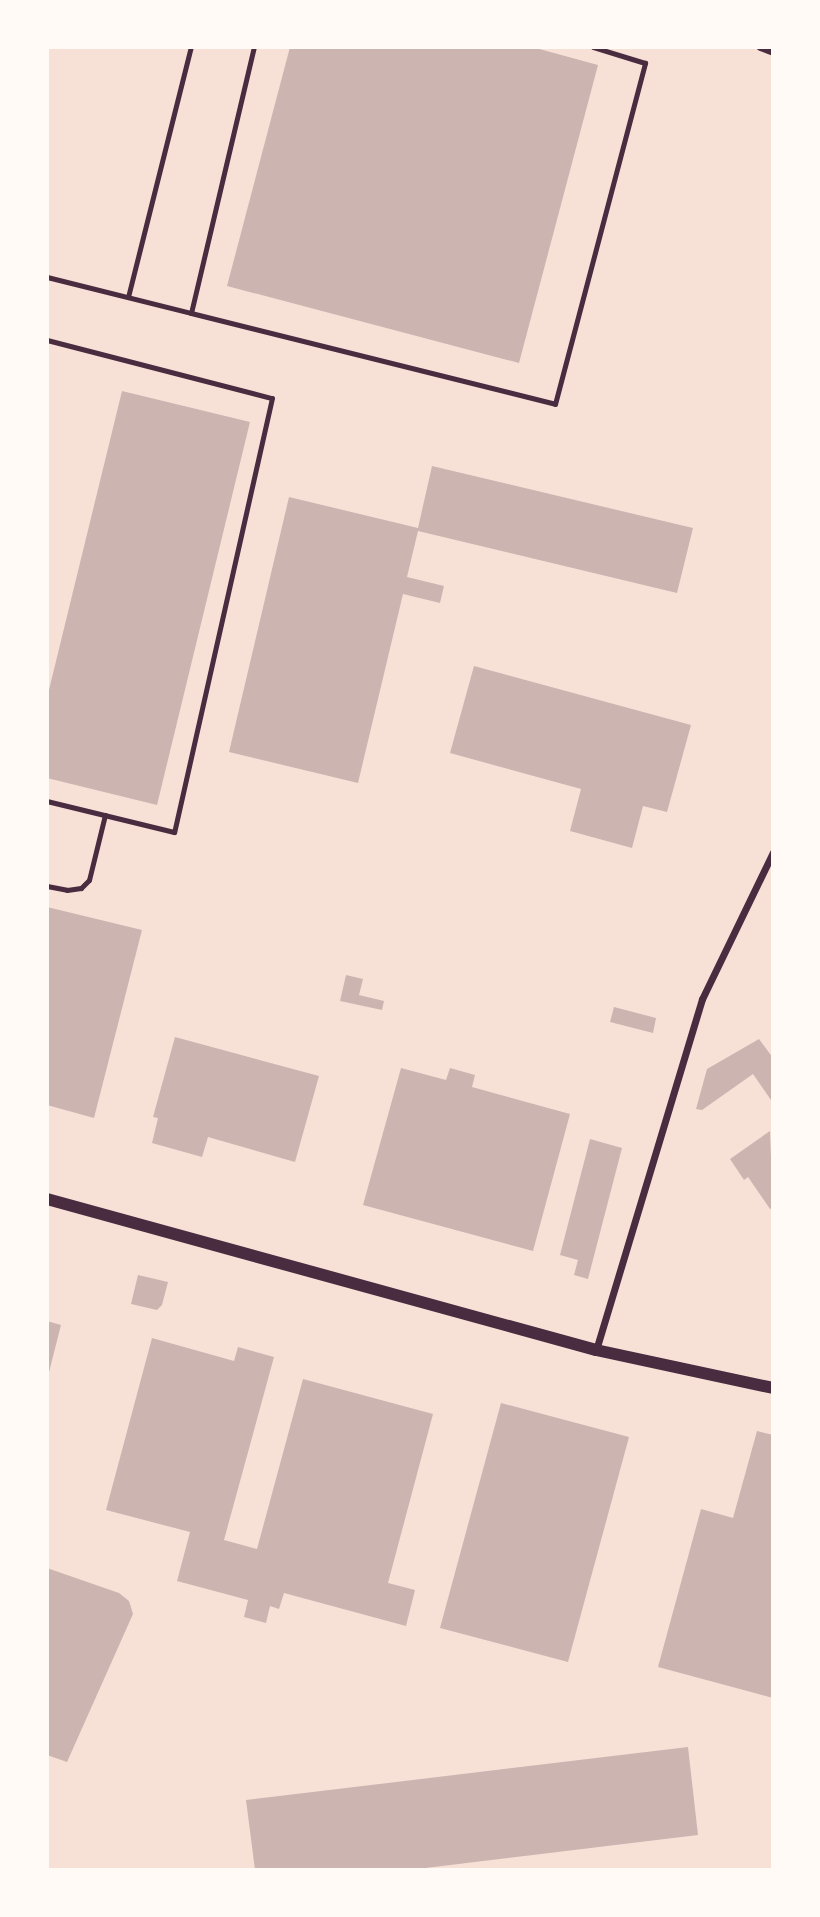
<!DOCTYPE html>
<html>
<head>
<meta charset="utf-8">
<style>
	body { margin:0 }
	#map { position:relative; width:820px; height:1917px; overflow:hidden; background:#f7e1d7; font-family:Montserrat,sans-serif }
	div>[style] { position:absolute }
	[style*='--x'] { left:calc(var(--x)*1px); top:calc(var(--y)*1px); width:calc(var(--w)*1px); rotate:calc(var(--a)*1deg) }
	.building>* { inset:0; background:#ccb4b1 }
	.service>* { height:5px; margin:-2.5px; padding:0 2.5px; transform-origin:2.5px; border-radius:2.5px; background:#4a2c40 }
	.minor>* { height:7px; margin:-3.5px; padding:0 3.5px; transform-origin:3.5px; border-radius:3.5px; background:#4a2c40 }
	.tertiary>* { height:12px; margin:-6px; padding:0 6px; transform-origin:6px; border-radius:6px; background:#4a2c40 }
	span { translate:-50% -50%; white-space:nowrap; text-align:center; line-height:1.15; -webkit-text-stroke:5px #fffaf5; paint-order:stroke }
	.frame { position:absolute; inset:0; border:49px solid #fffaf5; pointer-events:none }
</style>
</head>
<body>
<div id="map">
	<div class="building">
		<i style="clip-path:polygon(290px 47px,532px 47px,598px 65px,519px 363px,227px 286px)"></i>
		<i style="clip-path:polygon(122px 391px,250px 422px,157px 805px,47px 778px,47px 698px)"></i>
		<i style="clip-path:polygon(432px 466px,693px 528px,677px 593px,418px 531px,407px 577px,444px 586px,440px 603px,403px 594px,358px 783px,229px 752px,289px 497px,418px 528px)"></i>
		<i style="clip-path:polygon(474px 666px,691px 725px,667px 812px,643px 806px,632px 848px,570px 831px,581px 789px,450px 753px)"></i>
		<i style="clip-path:polygon(47px 907px,142px 930px,94px 1118px,47px 1105px)"></i>
		<i style="clip-path:polygon(346px 975px,363px 979px,359px 995px,384px 1001px,382px 1010px,340px 1001px)"></i>
		<i style="clip-path:polygon(614px 1007px,656px 1018px,653px 1033px,610px 1022px)"></i>
		<i style="clip-path:polygon(175px 1037px,319px 1076px,295px 1162px,208px 1137px,202px 1157px,152px 1143px,158px 1118px,153px 1117px)"></i>
		<i style="clip-path:polygon(759px 1039px,773px 1058px,773px 1103px,753px 1074px,702px 1110px,696px 1109px,707px 1069px)"></i>
		<i style="clip-path:polygon(401px 1068px,446px 1080px,450px 1068px,475px 1075px,472px 1087px,570px 1114px,533px 1251px,363px 1205px)"></i>
		<i style="clip-path:polygon(770px 1131px,773px 1208px,770px 1209px,748px 1177px,744px 1180px,730px 1159px)"></i>
		<i style="clip-path:polygon(590px 1139px,622px 1148px,588px 1279px,574px 1275px,578px 1260px,560px 1255px)"></i>
		<i style="clip-path:polygon(138px 1275px,168px 1282px,162px 1305px,157px 1310px,131px 1304px)"></i>
		<i style="clip-path:polygon(47px 1321px,61px 1325px,48px 1376px,47px 1376px)"></i>
		<i style="clip-path:polygon(152px 1338px,234px 1361px,238px 1347px,274px 1357px,224px 1540px,257px 1549px,303px 1379px,433px 1414px,388px 1583px,415px 1590px,406px 1626px,284px 1593px,279px 1609px,270px 1606px,266px 1623px,244px 1617px,248px 1600px,177px 1581px,190px 1532px,106px 1510px)"></i>
		<i style="clip-path:polygon(501px 1403px,629px 1437px,568px 1662px,440px 1628px)"></i>
		<i style="clip-path:polygon(757px 1431px,773px 1435px,773px 1698px,658px 1667px,701px 1509px,733px 1518px)"></i>
		<i style="clip-path:polygon(47px 1568px,119px 1593px,129px 1601px,133px 1614px,67px 1762px,47px 1755px)"></i>
		<i style="clip-path:polygon(688px 1747px,698px 1835px,409px 1870px,255px 1870px,246px 1800px)"></i>
	</div>
	<div class="service">
		<i style="--x:47;--y:277;--w:148;--a:14"></i>
		<i style="--x:191;--y:313;--w:273;--a:-76.7"></i>
		<i style="--x:128;--y:297;--w:258;--a:-75.9"></i>
		<i style="--x:191;--y:313;--w:375;--a:14"></i>
		<i style="--x:555;--y:404;--w:353;--a:-75.2"></i>
		<i style="--x:645;--y:63;--w:54;--a:-162.9"></i>
		<i style="--x:47;--y:340;--w:232;--a:14.5"></i>
		<i style="--x:272;--y:398;--w:445;--a:102.7"></i>
		<i style="--x:174;--y:832;--w:131;--a:-166.3"></i>
		<i style="--x:47;--y:886;--w:20;--a:11"></i>
		<i style="--x:67;--y:890;--w:14;--a:-8"></i>
		<i style="--x:81;--y:888;--w:11;--a:-45"></i>
		<i style="--x:89;--y:880;--w:67;--a:-76.2"></i>
	</div>
	<div class="minor">
		<i style="--x:760;--y:47;--w:14;--a:21"></i>
		<i style="--x:596;--y:1350;--w:367;--a:-73.2"></i>
		<i style="--x:702;--y:999;--w:163;--a:-64.2"></i>
	</div>
	<div class="tertiary">
		<i style="--x:47;--y:1199;--w:569;--a:15.38"></i>
		<i style="--x:596;--y:1350;--w:181;--a:12.1"></i>
	</div>
	<div class="frame"></div>
</div>
</body>
</html>
